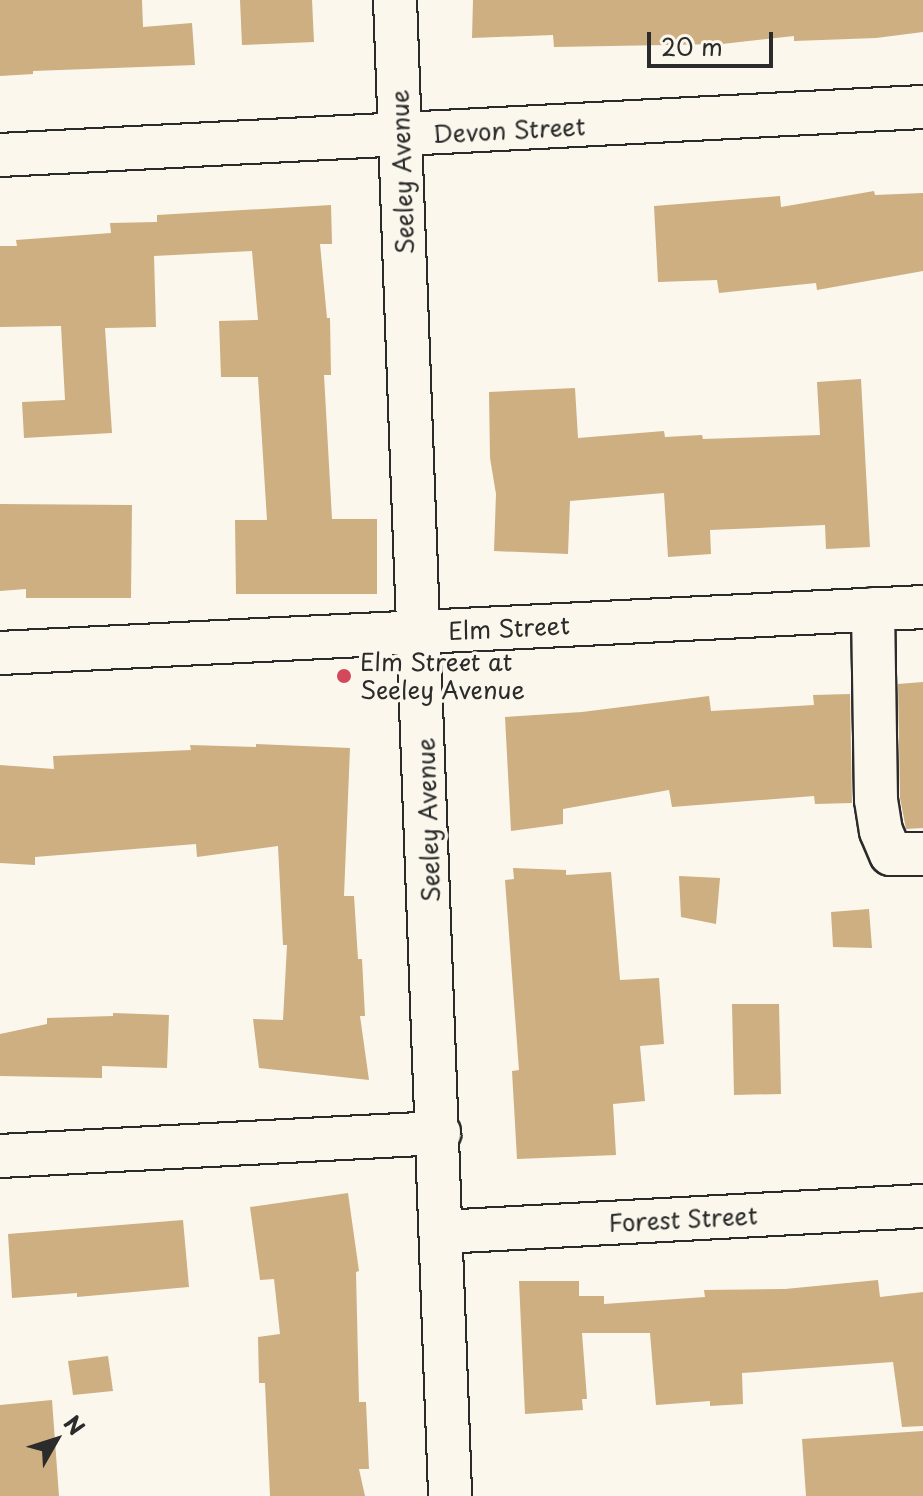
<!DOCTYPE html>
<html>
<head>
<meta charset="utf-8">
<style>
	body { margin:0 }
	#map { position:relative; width:923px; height:1496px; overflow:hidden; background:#fbf7ec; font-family:"Playpen Sans",sans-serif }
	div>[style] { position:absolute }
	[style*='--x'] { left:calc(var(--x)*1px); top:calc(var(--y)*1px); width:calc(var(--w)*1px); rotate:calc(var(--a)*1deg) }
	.building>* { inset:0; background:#cdaf82 }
	.roads { filter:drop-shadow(2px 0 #2b2b2b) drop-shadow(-2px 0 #2b2b2b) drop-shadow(0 2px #2b2b2b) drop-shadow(0 -2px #2b2b2b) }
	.minor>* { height:42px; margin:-21px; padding:0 21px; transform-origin:21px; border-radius:21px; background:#fbf7ec }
	.dots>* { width:22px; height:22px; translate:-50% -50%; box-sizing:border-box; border:4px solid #fbf7ec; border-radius:50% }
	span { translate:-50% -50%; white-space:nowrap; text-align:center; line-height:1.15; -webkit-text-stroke:7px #fbf7ec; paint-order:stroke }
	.street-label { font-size:24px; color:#2b2b2b }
	.poi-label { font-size:24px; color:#2b2b2b }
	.left { translate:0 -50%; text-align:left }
	.north { position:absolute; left:16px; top:1400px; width:80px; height:80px; -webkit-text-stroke:6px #fbf7ec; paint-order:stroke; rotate:51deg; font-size:22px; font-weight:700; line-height:32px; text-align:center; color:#2b2b2b }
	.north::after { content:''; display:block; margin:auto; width:28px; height:36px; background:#2b2b2b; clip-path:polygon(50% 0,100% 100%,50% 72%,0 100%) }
	.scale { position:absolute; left:647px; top:32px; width:126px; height:36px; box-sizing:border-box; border:4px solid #2b2b2b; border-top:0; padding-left:10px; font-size:24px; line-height:28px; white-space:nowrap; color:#2b2b2b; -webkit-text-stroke:6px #fbf7ec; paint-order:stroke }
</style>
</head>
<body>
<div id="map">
	<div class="building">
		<i style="clip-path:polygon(0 0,142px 0,143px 27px,192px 23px,195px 65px,33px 71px,33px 74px,0 76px)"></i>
		<i style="clip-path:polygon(240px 0,312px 0,314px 42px,242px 45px)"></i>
		<i style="clip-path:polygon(473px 0,923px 0,923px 32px,876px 38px,794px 41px,794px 36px,722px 44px,554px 47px,553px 35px,472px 38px)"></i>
		<i style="clip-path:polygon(874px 191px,875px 195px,923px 193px,923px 271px,817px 290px,816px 283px,719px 293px,717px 280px,658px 282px,654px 206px,780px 196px,781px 207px)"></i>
		<i style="clip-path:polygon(331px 205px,332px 244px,320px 244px,327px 318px,330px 318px,331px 375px,324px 375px,332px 519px,377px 519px,377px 594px,236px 594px,235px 520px,267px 520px,258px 377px,221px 377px,219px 321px,258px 320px,252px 251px,154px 256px,156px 327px,105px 328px,112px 433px,24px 438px,22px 402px,65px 400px,61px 326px,0 327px,0 246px,17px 246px,16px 240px,111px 233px,110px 223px,157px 222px,157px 215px)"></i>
		<i style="clip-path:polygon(861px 379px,870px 547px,826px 549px,825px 525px,710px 530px,711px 554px,668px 557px,664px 493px,570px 501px,568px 554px,494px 551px,496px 494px,490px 458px,489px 392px,575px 388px,578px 438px,664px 431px,665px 437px,702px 435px,703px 439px,820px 435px,817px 382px)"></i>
		<i style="clip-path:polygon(0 504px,132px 505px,131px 598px,26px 598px,26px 589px,0 591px)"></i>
		<i style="clip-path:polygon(923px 682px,923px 828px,906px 829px,900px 798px,898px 684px)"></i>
		<i style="clip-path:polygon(850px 694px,852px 803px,815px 804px,814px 796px,672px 807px,669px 790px,563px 809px,563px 824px,511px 831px,505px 717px,582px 712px,709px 696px,711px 711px,814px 705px,813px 695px)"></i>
		<i style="clip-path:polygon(256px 744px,350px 748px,344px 896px,354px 896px,358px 959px,362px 959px,365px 1016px,360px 1016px,369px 1080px,259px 1068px,253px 1019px,283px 1020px,287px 945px,283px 945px,278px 846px,197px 857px,196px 844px,35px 857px,35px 865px,0 863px,0 765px,54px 769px,53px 756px,191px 750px,190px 745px,256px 747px)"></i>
		<i style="clip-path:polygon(513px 868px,566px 870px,566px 875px,611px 872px,620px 980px,659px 978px,664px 1044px,640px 1046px,645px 1101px,613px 1104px,616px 1155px,517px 1159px,512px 1071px,519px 1070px,505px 880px,514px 879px)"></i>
		<i style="clip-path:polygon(679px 876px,720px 878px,716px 924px,681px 917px)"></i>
		<i style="clip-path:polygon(869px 909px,872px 948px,833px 947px,831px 912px)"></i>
		<i style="clip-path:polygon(732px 1004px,779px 1004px,781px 1094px,734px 1095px)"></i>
		<i style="clip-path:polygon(113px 1013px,169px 1015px,167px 1068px,102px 1066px,102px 1078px,0 1076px,0 1034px,47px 1024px,47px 1018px,113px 1016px)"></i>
		<i style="clip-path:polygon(348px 1193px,359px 1271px,356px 1272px,359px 1402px,366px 1402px,369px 1469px,359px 1469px,365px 1496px,270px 1496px,265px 1383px,259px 1383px,258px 1337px,280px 1334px,274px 1279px,260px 1280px,250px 1207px)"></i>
		<i style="clip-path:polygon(183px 1220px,189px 1287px,77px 1297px,77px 1293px,12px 1298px,8px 1234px)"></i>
		<i style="clip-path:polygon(878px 1280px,880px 1297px,923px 1292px,923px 1426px,902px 1427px,893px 1362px,742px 1373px,743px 1404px,710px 1406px,710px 1401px,656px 1405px,650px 1333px,582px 1333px,587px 1399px,582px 1399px,583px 1410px,525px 1414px,519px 1281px,579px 1281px,579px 1296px,604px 1296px,604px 1304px,705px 1297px,704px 1290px,785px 1289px)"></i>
		<i style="clip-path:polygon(108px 1356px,113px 1391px,73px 1395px,68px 1361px)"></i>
		<i style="clip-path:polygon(52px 1400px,59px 1496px,0 1496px,0 1405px)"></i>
		<i style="clip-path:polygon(923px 1431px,923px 1496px,806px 1496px,802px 1439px)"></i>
	</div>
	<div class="roads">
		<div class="minor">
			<i style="--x:395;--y:0;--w:1497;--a:87.89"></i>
			<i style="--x:0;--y:155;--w:924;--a:-2.98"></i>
			<i style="--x:873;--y:609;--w:191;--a:89.1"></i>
			<i style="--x:876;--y:800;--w:31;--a:81"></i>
			<i style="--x:881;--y:831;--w:25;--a:67"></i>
			<i style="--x:891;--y:854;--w:32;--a:0"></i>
			<i style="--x:0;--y:653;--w:924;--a:-2.85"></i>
			<i style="--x:0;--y:1156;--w:440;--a:-3"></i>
			<i style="--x:442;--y:1232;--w:482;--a:-3.1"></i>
		</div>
	</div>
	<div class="dots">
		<i style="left:344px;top:676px;background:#d1495b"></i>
	</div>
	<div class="street-label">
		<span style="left:509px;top:130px;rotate:-3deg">Devon Street</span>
		<span style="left:402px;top:172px;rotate:-92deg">Seeley Avenue</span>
		<span style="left:509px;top:628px;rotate:-3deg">Elm Street</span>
		<span style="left:428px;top:820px;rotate:-92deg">Seeley Avenue</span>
		<span style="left:683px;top:1219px;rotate:-3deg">Forest Street</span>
	</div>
	<div class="poi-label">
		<span class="left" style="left:360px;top:676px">Elm Street at<br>Seeley Avenue</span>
	</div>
	<div class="north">N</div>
	<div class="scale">20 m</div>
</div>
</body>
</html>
